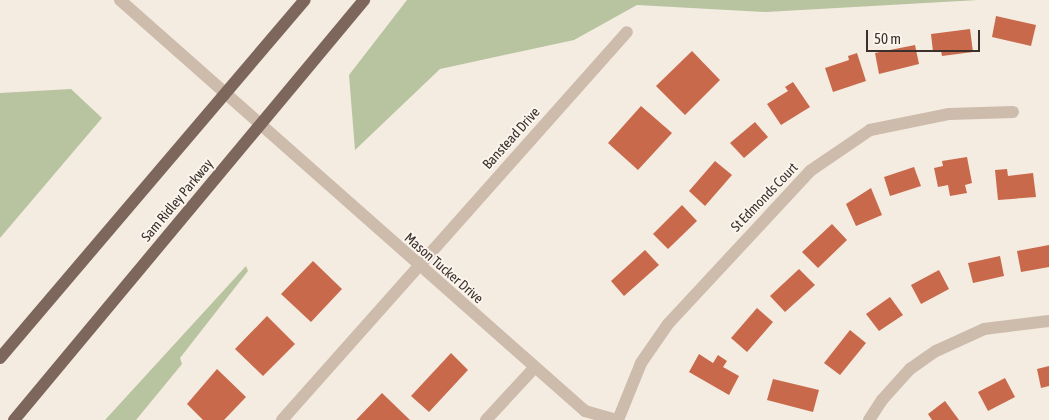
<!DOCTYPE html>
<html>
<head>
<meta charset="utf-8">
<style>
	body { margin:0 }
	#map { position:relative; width:1049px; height:420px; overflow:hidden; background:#f4ebe1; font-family:"Asap Condensed",sans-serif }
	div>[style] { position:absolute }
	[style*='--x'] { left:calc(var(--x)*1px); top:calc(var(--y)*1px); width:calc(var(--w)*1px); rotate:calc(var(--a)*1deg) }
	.green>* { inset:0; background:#b8c4a0 }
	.building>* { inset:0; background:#c8694b }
	.minor>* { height:12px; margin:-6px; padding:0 6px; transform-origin:6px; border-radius:6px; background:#cdbbac }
	.primary>* { height:12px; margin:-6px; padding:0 6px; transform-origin:6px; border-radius:6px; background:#7d675c }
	span { translate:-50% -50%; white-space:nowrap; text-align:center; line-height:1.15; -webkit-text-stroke:4px #fbf5ee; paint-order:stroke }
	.street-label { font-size:14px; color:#3b302b }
	.scale { position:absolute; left:866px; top:30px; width:114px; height:22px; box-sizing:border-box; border:2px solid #3b302b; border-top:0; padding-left:6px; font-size:15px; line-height:18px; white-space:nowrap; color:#3b302b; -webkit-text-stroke:4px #fbf5ee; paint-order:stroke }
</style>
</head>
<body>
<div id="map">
	<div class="green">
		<i style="clip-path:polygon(407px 0,978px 0,766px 12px,637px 5px,574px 40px,440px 69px,355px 150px,349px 75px)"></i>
		<i style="clip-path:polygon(71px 89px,102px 118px,0 238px,0 93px)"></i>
		<i style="clip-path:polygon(246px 266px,248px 271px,180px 358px,182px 364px,136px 420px,105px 420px)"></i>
	</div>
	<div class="building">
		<i style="clip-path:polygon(996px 16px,1036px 25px,1031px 46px,992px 37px)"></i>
		<i style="clip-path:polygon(970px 29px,973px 52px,942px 56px,941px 51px,933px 52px,931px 34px)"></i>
		<i style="clip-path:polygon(915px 45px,919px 64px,879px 74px,875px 53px)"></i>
		<i style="clip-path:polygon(692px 51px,720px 80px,685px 115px,656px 86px)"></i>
		<i style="clip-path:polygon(857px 53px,866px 81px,833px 92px,825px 68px,849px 60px,848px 56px)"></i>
		<i style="clip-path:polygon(793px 82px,810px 107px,781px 125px,767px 104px,788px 91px,785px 87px)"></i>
		<i style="clip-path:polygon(641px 106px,672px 133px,638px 170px,608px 143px)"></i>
		<i style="clip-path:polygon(755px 122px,768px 137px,744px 158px,730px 143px)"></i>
		<i style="clip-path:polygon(967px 157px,972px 183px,965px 185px,967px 193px,950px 196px,948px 185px,938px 187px,934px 168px,943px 166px,942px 161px)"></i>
		<i style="clip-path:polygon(715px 161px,732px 175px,705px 206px,689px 191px)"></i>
		<i style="clip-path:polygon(914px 167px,921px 186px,890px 196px,884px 177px)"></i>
		<i style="clip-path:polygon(1007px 169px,1008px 176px,1033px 173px,1036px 197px,998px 200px,995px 170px)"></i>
		<i style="clip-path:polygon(871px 188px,882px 215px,856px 226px,846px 204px)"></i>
		<i style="clip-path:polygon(682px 205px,697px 221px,668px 249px,653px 234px)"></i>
		<i style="clip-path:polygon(832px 224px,847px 240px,818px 268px,802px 252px)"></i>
		<i style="clip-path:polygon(1049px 245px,1049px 267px,1021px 272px,1017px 251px)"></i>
		<i style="clip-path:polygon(645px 250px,659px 265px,624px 296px,611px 281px)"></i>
		<i style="clip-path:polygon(1000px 256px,1004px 276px,973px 283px,968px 263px)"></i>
		<i style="clip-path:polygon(313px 261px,342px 289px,311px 322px,281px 294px)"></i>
		<i style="clip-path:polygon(799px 269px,815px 285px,785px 312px,770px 296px)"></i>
		<i style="clip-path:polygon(939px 270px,949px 289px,921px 304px,911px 285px)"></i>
		<i style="clip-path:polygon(890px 297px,903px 315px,879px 331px,866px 314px)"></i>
		<i style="clip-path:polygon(757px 308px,773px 322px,747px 352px,731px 338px)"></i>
		<i style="clip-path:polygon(267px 316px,295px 344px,263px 376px,235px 349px)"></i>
		<i style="clip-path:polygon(850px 330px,866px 343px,840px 375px,824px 363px)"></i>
		<i style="clip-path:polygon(451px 353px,468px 370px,429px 412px,411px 396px)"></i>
		<i style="clip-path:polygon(699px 354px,713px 363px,718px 355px,727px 361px,723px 367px,739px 376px,729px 395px,689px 372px)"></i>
		<i style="clip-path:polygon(1049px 366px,1049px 386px,1041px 388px,1037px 369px)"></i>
		<i style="clip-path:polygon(217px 369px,246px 397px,224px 420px,203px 420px,187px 404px)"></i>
		<i style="clip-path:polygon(1005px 378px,1015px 397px,988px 411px,978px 392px)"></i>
		<i style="clip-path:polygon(773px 379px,819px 390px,813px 412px,767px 400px)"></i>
		<i style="clip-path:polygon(382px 393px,410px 420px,356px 420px)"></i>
		<i style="clip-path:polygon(945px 401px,959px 420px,932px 420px,928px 414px)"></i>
	</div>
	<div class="minor">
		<i style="--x:120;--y:0;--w:621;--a:41.47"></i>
		<i style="--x:585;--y:411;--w:32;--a:16"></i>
		<i style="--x:282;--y:420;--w:519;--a:-48.36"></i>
		<i style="--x:486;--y:420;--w:72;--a:-47.2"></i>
		<i style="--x:618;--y:420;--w:61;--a:-68"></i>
		<i style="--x:641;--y:363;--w:47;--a:-55.3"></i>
		<i style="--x:668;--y:324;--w:209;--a:-47.1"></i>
		<i style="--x:810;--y:171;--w:73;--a:-34.3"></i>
		<i style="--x:870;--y:130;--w:81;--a:-11.4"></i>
		<i style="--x:949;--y:114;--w:64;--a:-1.8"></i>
		<i style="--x:869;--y:420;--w:24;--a:-57"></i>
		<i style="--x:882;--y:400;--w:42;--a:-47.9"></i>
		<i style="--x:910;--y:369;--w:32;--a:-35"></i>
		<i style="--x:936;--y:351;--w:53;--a:-24.6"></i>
		<i style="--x:984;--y:329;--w:65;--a:-7"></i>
	</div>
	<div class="primary">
		<i style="--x:0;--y:358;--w:470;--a:-49.6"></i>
		<i style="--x:14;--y:420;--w:547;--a:-50.19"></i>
	</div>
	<div class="street-label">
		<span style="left:511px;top:138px;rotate:-48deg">Banstead Drive</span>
		<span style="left:764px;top:197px;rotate:-46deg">St Edmonds Court</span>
		<span style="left:177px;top:200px;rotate:-50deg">Sam Ridley Parkway</span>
		<span style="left:444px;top:268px;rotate:41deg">Mason Tucker Drive</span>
	</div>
	<div class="scale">50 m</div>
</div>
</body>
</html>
